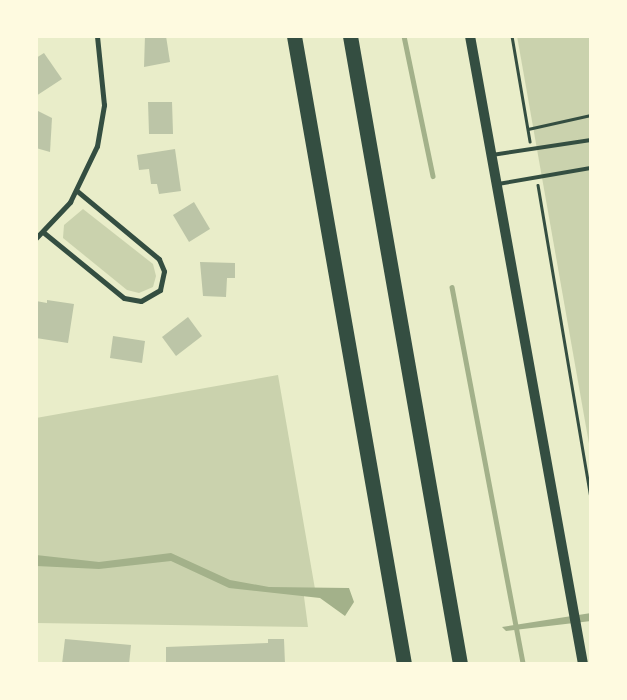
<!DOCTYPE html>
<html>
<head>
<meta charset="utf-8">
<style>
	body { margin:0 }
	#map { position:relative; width:627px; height:700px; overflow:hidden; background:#e9edc9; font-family:"Noto Serif",serif }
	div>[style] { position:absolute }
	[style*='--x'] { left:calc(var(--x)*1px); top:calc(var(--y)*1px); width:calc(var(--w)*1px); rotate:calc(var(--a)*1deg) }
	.green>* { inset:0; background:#cad2ad }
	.water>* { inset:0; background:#a3b18a }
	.stream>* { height:4.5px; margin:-2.25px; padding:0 2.25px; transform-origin:2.25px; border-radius:2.25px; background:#a3b18a }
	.building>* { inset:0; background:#bcc5a7 }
	.path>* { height:2.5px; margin:-1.25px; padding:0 1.25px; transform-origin:1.25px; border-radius:1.25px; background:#344e41 }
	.service>* { height:4px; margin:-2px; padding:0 2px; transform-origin:2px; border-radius:2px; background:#344e41 }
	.minor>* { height:5px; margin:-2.5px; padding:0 2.5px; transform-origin:2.5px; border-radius:2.5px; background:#344e41 }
	.secondary>* { height:10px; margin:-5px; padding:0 5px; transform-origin:5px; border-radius:5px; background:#344e41 }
	.motorway>* { height:15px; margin:-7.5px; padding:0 7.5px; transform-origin:7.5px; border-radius:7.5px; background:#344e41 }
	span { translate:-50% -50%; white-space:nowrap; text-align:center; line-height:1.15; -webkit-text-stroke:4px #fefae0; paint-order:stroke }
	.frame { position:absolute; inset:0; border:38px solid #fefae0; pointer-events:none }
</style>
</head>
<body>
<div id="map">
	<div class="green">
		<i style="clip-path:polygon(517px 36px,591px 36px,591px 455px)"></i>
		<i style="clip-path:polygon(83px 209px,153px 264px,156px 276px,153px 287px,139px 293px,127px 290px,63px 238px,64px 225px)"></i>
		<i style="clip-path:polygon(278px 375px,315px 589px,303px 589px,308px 627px,36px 623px,36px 418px)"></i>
	</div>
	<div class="water">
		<i style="clip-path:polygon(171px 553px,230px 580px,269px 587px,349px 588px,354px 602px,345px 616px,320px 598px,229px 588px,171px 561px,99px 569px,36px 566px,36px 555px,99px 562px)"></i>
		<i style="clip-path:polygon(591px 613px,591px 621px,506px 631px,502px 627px)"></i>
	</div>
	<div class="stream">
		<i style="--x:404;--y:36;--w:143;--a:78.3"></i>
		<i style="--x:452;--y:287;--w:384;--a:79.3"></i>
	</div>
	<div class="building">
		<i style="clip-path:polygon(145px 36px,166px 36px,170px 62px,144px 67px)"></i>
		<i style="clip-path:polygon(44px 53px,62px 79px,36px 96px,36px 58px)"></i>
		<i style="clip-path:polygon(148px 102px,172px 102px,173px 134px,149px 134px)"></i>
		<i style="clip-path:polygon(36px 110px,52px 118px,50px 152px,36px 148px)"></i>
		<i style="clip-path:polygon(175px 149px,181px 191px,159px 194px,157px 184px,151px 184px,149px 169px,139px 170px,137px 155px)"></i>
		<i style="clip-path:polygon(194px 202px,210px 229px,189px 242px,173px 215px)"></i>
		<i style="clip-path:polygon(200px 262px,235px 263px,235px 278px,227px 278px,226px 297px,203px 296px)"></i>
		<i style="clip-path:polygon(47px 300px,74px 304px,68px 343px,36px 338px,36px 301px,47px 303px)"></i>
		<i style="clip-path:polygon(188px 317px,202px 336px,176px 356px,162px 337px)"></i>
		<i style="clip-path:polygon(113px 336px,145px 341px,142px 363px,110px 358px)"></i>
		<i style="clip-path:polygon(65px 639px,131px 645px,129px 664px,62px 664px)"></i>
		<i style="clip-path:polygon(268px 639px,284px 639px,285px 664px,166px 664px,166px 647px,268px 643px)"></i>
	</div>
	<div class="path">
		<i style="--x:512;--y:36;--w:107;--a:80.3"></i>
		<i style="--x:528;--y:129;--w:65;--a:-12.5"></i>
		<i style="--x:538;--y:185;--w:316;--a:80.4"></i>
	</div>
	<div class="service">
		<i style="--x:492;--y:155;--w:100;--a:-8.6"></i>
		<i style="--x:498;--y:184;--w:94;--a:-9.8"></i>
	</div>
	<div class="minor">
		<i style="--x:43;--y:232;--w:104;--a:39.2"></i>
		<i style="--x:124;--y:298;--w:17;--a:10"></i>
		<i style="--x:141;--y:301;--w:22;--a:-30"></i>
		<i style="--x:160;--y:290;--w:19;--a:-78"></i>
		<i style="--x:164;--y:271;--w:13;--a:-113"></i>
		<i style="--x:159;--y:259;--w:107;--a:-140.3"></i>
		<i style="--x:36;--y:238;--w:50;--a:-46.6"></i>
		<i style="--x:70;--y:202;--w:62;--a:-64.3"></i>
		<i style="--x:97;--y:146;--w:42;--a:-80.3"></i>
		<i style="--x:104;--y:105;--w:69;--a:-95.8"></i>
	</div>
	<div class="secondary">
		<i style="--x:470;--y:36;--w:638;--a:79.8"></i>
	</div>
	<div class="motorway">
		<i style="--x:294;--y:36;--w:638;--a:80.06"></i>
		<i style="--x:350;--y:36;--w:638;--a:80.06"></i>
	</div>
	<div class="frame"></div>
</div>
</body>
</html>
